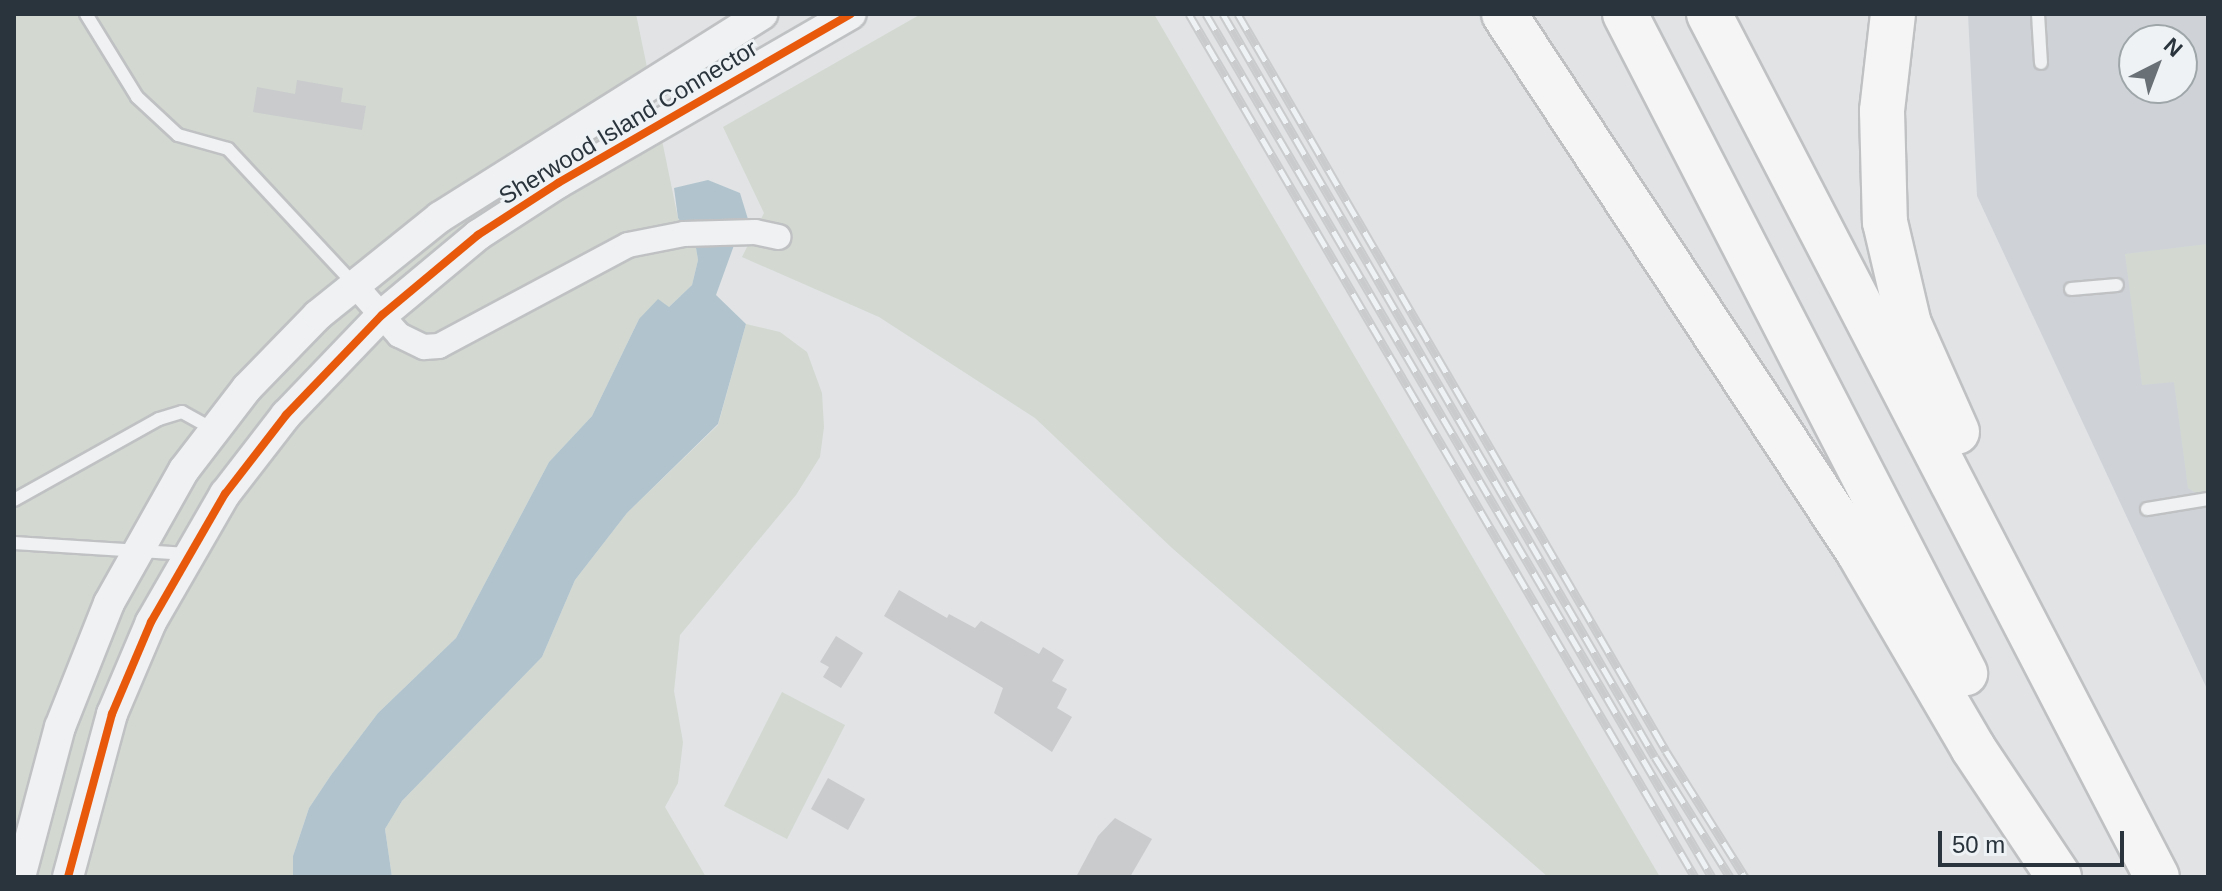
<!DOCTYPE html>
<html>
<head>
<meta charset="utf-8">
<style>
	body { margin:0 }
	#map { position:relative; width:2222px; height:891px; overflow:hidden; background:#e1e3e5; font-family:Helvetica,sans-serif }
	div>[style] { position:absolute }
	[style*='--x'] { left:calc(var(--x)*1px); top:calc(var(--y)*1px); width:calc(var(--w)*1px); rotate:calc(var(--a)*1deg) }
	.built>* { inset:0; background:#cfd3d8 }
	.green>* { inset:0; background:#d3d9d1 }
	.water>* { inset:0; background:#b1c4cd }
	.building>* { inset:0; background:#c9cbcd }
	.roads { filter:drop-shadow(2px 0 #bfc1c3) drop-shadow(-2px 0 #bfc1c3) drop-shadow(0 2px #bfc1c3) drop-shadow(0 -2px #bfc1c3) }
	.service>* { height:12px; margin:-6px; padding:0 6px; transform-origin:6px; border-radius:6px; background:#eff1f2 }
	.minor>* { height:24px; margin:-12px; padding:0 12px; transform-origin:12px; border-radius:12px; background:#eff1f2 }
	.tertiary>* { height:30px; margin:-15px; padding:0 15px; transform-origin:15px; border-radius:15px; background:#eff1f2 }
	.motorway>* { height:44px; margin:-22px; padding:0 22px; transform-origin:22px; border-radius:22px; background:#f5f5f5 }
	.rail>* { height:9px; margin-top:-4.5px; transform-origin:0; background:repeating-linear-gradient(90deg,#eef2f4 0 18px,#c9cbcc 0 36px); box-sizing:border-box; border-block:2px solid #c9cbcc }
	.cycleway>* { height:8px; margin:-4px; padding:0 4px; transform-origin:4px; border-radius:4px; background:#e8590c }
	span { translate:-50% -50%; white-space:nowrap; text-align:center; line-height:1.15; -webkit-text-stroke:6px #eef2f4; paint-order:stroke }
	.street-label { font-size:24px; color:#29343c }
	.frame { position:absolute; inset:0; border:16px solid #29343c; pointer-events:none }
	.north { position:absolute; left:2118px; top:24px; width:80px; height:80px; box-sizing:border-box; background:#eef2f4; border:2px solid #9fa6aa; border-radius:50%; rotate:42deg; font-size:22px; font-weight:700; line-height:32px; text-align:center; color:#29343c }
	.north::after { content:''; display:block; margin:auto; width:28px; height:36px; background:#697177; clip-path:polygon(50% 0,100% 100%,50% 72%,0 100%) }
	.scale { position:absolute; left:1938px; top:831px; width:186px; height:36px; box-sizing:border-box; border:4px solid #29343c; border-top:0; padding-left:10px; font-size:24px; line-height:28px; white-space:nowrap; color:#29343c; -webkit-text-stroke:6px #eef2f4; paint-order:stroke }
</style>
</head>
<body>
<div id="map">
	<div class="built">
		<i style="clip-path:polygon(evenodd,1968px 14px,2208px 14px,2208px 691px,1977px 196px,1968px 14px,2134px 40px,2182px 40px,2182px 88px,2134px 88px,2134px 40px)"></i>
	</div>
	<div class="green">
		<i style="clip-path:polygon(14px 14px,636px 14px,678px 218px,695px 242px,698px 260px,692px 285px,669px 307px,639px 319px,592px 416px,549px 462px,456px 638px,378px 713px,331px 775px,309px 808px,293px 856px,293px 877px,14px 877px)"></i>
		<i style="clip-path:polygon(921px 14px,1154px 14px,1660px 877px,1548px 877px,1172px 548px,1035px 418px,879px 317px,742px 257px,764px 213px,723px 127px)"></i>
		<i style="clip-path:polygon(2208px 244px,2208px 501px,2188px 488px,2174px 382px,2142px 385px,2125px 254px)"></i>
		<i style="clip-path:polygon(746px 324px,780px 332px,807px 352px,822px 393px,824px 427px,820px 457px,796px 495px,680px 635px,674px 691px,683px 742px,678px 783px,665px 807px,706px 877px,392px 877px,385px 829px,402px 801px,542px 657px,575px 580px,627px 513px,718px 425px)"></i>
		<i style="clip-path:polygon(782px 692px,845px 725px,787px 839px,724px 806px)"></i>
	</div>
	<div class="water">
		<i style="clip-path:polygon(708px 180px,740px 193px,751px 229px,737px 237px,716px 295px,746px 324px,718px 424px,627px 513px,575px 580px,542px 657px,402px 801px,385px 829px,392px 877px,293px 877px,293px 856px,309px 808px,331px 775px,378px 713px,456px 638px,549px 462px,592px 416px,639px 319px,658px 299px,669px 307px,692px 285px,698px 260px,695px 242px,678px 218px,674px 188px)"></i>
	</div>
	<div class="building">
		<i style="clip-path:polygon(297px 80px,343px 88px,341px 102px,366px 106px,362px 130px,253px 112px,257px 87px,295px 94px)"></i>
		<i style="clip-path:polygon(899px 590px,947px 618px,949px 614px,975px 628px,981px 621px,1039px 654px,1043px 647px,1064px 660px,1052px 681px,1067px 689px,1057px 708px,1072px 717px,1052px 752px,994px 713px,1003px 688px,884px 616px)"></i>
		<i style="clip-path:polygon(836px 636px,863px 653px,841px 688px,823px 677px,829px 667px,820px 662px)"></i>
		<i style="clip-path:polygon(828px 778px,865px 799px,848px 830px,811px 809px)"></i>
		<i style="clip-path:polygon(1115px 818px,1152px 839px,1130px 877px,1076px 877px,1098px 836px)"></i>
	</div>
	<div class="roads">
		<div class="service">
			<i style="--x:86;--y:14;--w:97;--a:58.4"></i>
			<i style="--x:137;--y:97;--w:56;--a:42.8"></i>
			<i style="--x:178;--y:135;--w:52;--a:15.6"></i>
			<i style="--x:228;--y:149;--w:185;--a:47"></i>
			<i style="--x:2038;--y:14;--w:49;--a:86.5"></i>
			<i style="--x:2071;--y:289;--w:46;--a:-5"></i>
			<i style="--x:14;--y:500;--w:166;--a:-29.2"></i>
			<i style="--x:159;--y:419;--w:24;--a:-17"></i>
			<i style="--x:182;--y:412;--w:35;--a:29"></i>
			<i style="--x:2147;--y:509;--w:62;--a:-9.3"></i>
			<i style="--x:14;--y:543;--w:174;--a:3.6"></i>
		</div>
		<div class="minor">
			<i style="--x:354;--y:284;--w:68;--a:48.6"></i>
			<i style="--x:399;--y:335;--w:28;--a:26"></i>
			<i style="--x:424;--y:347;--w:15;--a:-4"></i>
			<i style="--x:439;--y:346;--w:214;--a:-28.1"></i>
			<i style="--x:628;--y:245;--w:57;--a:-11.1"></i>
			<i style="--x:684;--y:234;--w:71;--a:-1.6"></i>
			<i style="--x:755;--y:232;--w:24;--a:12"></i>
		</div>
		<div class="tertiary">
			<i style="--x:20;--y:877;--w:155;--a:-75.1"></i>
			<i style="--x:60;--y:727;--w:133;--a:-68.4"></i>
			<i style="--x:109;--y:603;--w:153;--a:-60.6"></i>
			<i style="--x:184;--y:470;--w:103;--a:-52.5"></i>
			<i style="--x:247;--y:388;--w:102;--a:-45.8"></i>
			<i style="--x:318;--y:315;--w:156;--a:-38.8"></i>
			<i style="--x:440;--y:217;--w:381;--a:-32.2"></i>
			<i style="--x:68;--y:877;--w:169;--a:-74.9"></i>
			<i style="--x:112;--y:714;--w:100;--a:-67"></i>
			<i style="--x:151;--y:622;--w:148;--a:-60"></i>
			<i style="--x:225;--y:494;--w:100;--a:-52.3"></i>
			<i style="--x:286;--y:415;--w:139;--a:-46.2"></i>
			<i style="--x:382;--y:315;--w:125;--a:-39.8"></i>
			<i style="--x:478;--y:235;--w:95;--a:-33"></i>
			<i style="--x:558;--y:183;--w:338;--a:-30"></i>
		</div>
		<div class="motorway">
			<i style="--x:1504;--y:14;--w:643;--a:56.61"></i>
			<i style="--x:1858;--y:551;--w:228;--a:59.7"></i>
			<i style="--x:1973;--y:748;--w:155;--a:56.3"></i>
			<i style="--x:1625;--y:14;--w:742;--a:62.71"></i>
			<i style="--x:1709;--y:14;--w:972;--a:62.57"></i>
			<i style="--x:1893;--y:14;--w:98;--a:96.5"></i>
			<i style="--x:1882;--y:111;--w:111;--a:88.5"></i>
			<i style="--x:1885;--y:222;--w:105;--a:76.8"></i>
			<i style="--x:1909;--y:324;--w:118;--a:66"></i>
		</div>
	</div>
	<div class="rail">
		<i style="--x:1189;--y:14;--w:1000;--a:59.62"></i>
		<i style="--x:1206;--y:14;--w:1000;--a:59.62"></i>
		<i style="--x:1223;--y:14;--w:859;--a:59.83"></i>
		<i style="--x:1655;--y:757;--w:142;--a:58"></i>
		<i style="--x:1238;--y:14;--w:852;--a:59.85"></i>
		<i style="--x:1666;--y:751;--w:149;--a:57.9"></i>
	</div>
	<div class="cycleway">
		<i style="--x:68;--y:877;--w:169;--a:-74.9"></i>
		<i style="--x:112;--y:714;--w:100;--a:-67"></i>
		<i style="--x:151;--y:622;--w:148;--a:-60"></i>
		<i style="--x:225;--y:494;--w:100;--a:-52.3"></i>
		<i style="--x:286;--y:415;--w:139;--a:-46.2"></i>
		<i style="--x:382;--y:315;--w:125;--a:-39.8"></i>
		<i style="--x:478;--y:235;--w:95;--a:-33"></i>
		<i style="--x:558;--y:183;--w:338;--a:-30"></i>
	</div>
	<div class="street-label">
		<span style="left:628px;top:122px;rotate:-31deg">Sherwood Island Connector</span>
	</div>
	<div class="frame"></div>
	<div class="north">N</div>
	<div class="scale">50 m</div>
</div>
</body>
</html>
